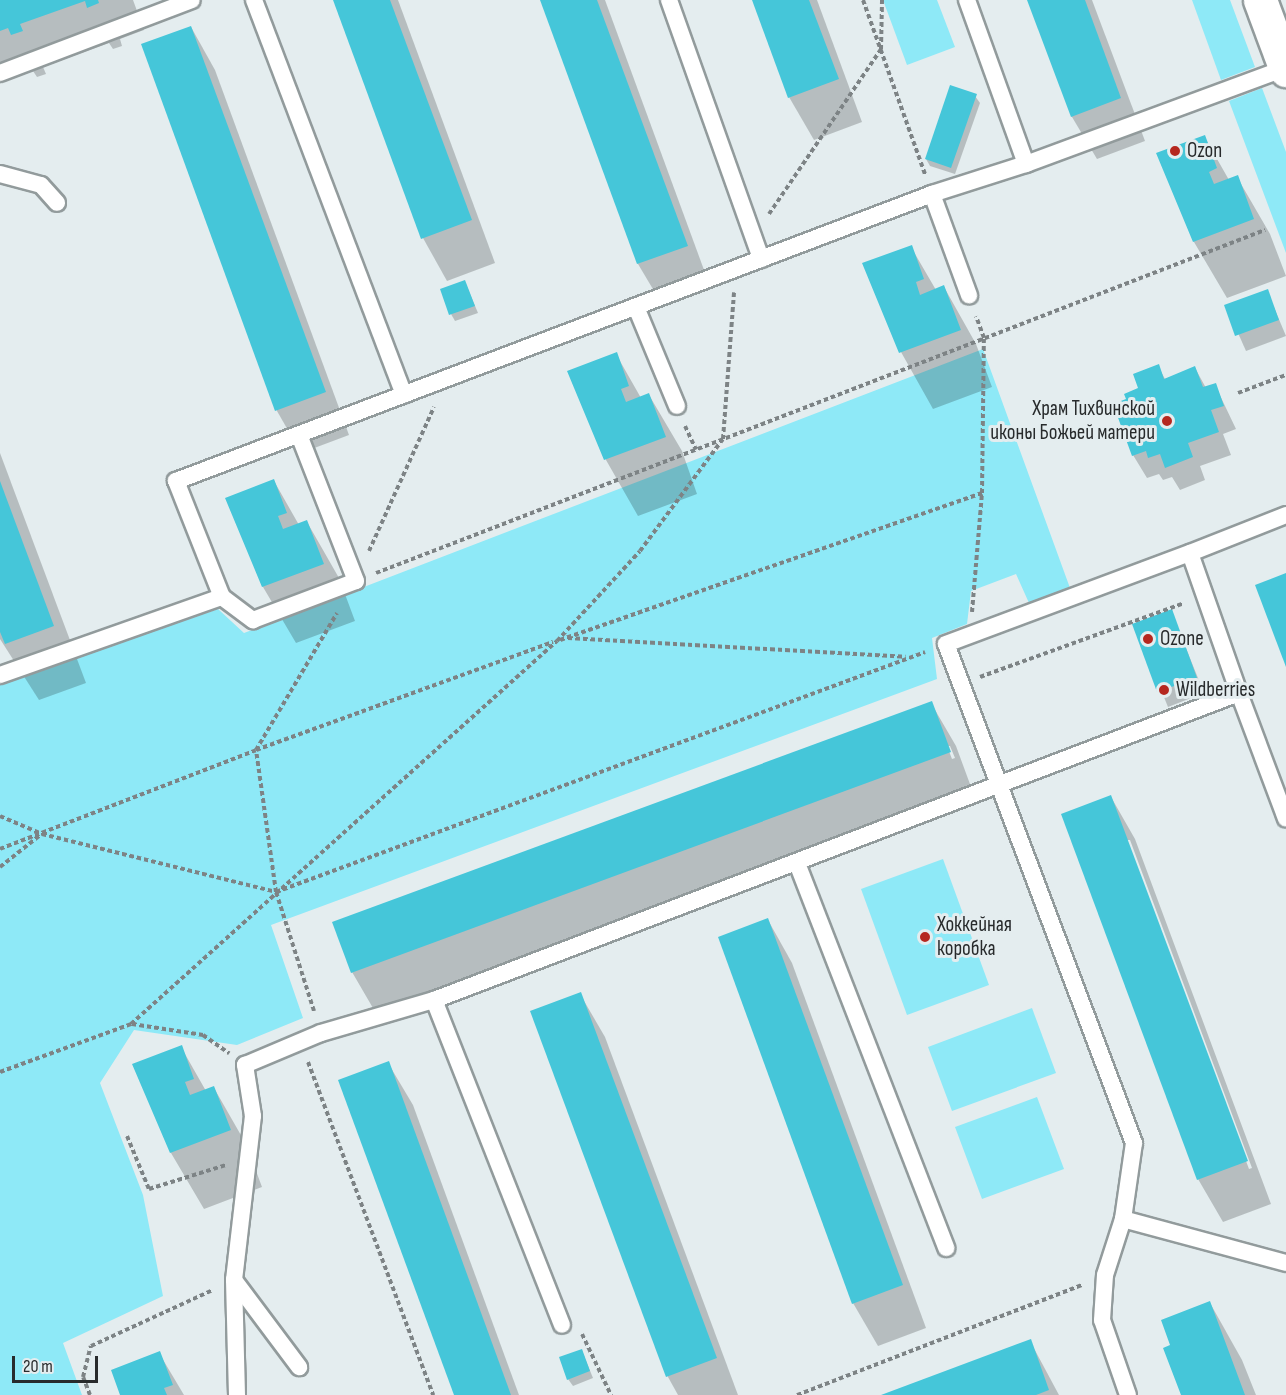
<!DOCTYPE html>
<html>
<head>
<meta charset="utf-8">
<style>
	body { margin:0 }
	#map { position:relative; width:1286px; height:1395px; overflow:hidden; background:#e4edef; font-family:"Sofia Sans Condensed",sans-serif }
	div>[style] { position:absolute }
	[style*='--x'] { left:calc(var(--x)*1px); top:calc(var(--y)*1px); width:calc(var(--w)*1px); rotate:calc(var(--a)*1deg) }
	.green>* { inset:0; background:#8ee9f7 }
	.shadow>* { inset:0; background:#0003 }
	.building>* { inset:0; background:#45c6d9 }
	.path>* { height:4px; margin-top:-2px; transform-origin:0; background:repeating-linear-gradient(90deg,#7d8385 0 4.5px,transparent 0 7.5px) }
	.roads { filter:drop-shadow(2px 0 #929b9c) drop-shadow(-2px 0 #929b9c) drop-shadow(0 2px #929b9c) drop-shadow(0 -2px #929b9c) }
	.service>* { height:16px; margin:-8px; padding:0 8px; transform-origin:8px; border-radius:8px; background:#fff }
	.tertiary>* { height:33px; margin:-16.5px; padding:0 16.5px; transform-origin:16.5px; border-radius:16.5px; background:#fff }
	.dots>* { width:16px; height:16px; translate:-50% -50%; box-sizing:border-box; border:3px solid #e4edef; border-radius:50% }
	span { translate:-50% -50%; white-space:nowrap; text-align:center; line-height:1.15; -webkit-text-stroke:6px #e4edef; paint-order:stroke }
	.poi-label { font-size:21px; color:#282b2c }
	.left { translate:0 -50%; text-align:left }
	.right { translate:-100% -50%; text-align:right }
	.scale { position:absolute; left:12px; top:1356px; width:86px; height:27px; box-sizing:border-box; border:3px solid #282b2c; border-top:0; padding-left:8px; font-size:18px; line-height:21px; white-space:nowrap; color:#282b2c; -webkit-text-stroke:4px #e4edef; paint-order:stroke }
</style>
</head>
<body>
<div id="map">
	<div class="green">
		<i style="clip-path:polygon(883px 0,937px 0,955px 47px,907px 65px)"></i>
		<i style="clip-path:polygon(1192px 0,1230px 0,1255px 67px,1221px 80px)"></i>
		<i style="clip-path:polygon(1262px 88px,1286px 152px,1286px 253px,1229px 101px)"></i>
		<i style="clip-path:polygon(983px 349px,1070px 588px,1029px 603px,1016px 574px,971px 591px,967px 624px,932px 638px,937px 679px,271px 925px,303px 1018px,237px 1045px,134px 1030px,100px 1083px,143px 1195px,163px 1296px,63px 1343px,82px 1395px,0 1395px,0 684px,218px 609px,244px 633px)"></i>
		<i style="clip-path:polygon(943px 859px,989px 985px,907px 1015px,861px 889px)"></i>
		<i style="clip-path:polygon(1032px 1008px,1056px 1073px,952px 1111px,928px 1047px)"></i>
		<i style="clip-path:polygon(1037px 1097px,1064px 1169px,982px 1199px,955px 1127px)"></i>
	</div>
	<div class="shadow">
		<i style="clip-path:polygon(0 0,133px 0,144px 30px,120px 39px,122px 46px,113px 49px,109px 43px,43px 67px,46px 74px,37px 77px,33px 71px,0 83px)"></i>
		<i style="clip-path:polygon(334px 0,398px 0,495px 263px,447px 281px,423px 238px)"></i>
		<i style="clip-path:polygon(541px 0,605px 0,711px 289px,663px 306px,638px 264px)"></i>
		<i style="clip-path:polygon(753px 0,817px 0,862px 122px,814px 140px,789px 97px)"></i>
		<i style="clip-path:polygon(1029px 0,1092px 0,1145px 141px,1097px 159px,1072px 117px)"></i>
		<i style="clip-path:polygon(191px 27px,215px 70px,349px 435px,301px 453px,277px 411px,143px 45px)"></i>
		<i style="clip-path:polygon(975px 96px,980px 103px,955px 174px,930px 166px,926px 159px)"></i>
		<i style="clip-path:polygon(1204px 136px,1229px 180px,1237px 177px,1270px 234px,1286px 276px,1227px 298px,1194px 242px,1158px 154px)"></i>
		<i style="clip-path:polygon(911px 247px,936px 290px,944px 287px,976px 344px,992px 387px,933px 409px,901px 352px)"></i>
		<i style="clip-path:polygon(465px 282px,478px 313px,455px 321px,451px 314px)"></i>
		<i style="clip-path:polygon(1267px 291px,1286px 336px,1246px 351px,1226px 306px)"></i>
		<i style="clip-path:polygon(616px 354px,641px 398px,649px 395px,682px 451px,697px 494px,638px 516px,606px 460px,569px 372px)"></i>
		<i style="clip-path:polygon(1158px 366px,1165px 379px,1195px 368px,1206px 388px,1215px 385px,1236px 429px,1223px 434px,1231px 455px,1200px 466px,1205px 480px,1180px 490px,1172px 477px,1163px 480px,1159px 474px,1147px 478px,1133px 455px,1128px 400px)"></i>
		<i style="clip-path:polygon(0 453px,86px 683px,39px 700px,0 639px)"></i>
		<i style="clip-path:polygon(274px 481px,299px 525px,307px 522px,339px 578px,355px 621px,296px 643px,263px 587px,227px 499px)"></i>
		<i style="clip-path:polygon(1171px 611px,1204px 693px,1168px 707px,1134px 624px)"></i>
		<i style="clip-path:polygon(evenodd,931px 703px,956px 746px,974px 795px,377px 1015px,352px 972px,931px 703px,947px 746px,950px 746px,955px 758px,952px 759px,947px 746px)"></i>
		<i style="clip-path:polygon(evenodd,1111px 797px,1135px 839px,1271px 1204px,1223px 1222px,1198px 1179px,1111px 797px,1126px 840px,1130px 840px,1252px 1168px,1249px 1169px,1126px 840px)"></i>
		<i style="clip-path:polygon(768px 920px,792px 963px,926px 1328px,878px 1346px,853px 1303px)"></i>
		<i style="clip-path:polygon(580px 994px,605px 1037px,738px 1395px,678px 1395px,668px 1377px,532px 1012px)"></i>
		<i style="clip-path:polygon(181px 1047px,206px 1091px,214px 1088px,246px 1144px,262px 1187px,204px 1209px,171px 1153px)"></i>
		<i style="clip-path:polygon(388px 1063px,413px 1105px,519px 1395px,455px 1395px)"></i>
		<i style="clip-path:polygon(1210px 1303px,1242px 1360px,1256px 1395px,1182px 1395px,1172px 1346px)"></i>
		<i style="clip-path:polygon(1030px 1341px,1059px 1395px,884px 1395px)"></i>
		<i style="clip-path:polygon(582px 1351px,593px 1378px,573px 1386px,568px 1379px)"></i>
		<i style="clip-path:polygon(159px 1353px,184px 1395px,123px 1395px)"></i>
	</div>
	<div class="building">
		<i style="clip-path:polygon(0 0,98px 0,99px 3px,87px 8px,85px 1px,20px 24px,23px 31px,11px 35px,8px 28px,0 31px)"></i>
		<i style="clip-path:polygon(333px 0,390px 0,472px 220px,421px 239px)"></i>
		<i style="clip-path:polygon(540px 0,597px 0,688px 246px,637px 264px)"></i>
		<i style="clip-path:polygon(752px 0,809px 0,839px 79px,788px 98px)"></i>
		<i style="clip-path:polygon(1027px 0,1085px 0,1121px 98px,1071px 117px)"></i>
		<i style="clip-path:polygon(191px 26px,326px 392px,275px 411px,141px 44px)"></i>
		<i style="clip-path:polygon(950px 85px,977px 94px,951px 168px,925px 159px)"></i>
		<i style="clip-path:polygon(1205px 135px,1217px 168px,1209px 172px,1214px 184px,1238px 175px,1254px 219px,1193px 242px,1156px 153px)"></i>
		<i style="clip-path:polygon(912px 245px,924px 279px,916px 282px,920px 295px,944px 285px,961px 330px,899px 353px,862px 263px)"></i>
		<i style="clip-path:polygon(465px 280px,475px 306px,449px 315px,440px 289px)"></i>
		<i style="clip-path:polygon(1268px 289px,1279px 320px,1235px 336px,1224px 305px)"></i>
		<i style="clip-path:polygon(617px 352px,629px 386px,621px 389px,626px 402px,649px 393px,666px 437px,604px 460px,567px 371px)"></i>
		<i style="clip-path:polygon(1159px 364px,1164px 379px,1195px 366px,1203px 387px,1216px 383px,1224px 406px,1211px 410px,1219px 432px,1188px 443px,1193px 457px,1165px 468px,1160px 454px,1148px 458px,1146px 451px,1132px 456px,1113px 404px,1126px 399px,1124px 394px,1138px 388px,1133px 374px)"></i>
		<i style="clip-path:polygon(274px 479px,287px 513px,278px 516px,283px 529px,307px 520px,324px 564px,262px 587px,225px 498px)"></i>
		<i style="clip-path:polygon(0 481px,54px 626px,5px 644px,0 632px)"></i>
		<i style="clip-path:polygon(1286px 573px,1286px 667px,1255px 585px)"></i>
		<i style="clip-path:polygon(1172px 609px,1197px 678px,1157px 692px,1132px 624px)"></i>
		<i style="clip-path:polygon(932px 701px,951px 752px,351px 973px,332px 922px)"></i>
		<i style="clip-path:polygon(1111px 795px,1248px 1161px,1197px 1180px,1061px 814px)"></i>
		<i style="clip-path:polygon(768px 918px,903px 1285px,852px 1304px,718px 937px)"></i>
		<i style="clip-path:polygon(581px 992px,717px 1358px,666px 1377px,530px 1011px)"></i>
		<i style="clip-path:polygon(182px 1045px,194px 1079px,185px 1082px,190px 1095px,214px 1086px,231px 1130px,170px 1153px,132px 1064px)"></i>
		<i style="clip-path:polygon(389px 1061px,456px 1244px,511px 1395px,454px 1395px,338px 1080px)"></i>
		<i style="clip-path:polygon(1210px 1301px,1245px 1395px,1181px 1395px,1163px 1348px,1170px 1345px,1161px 1320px)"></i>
		<i style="clip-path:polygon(1031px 1339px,1049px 1390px,1036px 1395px,881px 1395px)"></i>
		<i style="clip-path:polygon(582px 1349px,590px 1371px,567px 1380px,559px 1357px)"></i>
		<i style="clip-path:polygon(160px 1351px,173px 1385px,164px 1388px,167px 1395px,120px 1395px,111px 1370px)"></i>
	</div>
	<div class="path">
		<i style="--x:863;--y:0;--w:185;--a:70.4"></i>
		<i style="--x:769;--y:214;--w:199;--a:-55.8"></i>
		<i style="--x:881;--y:49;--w:49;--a:-88.8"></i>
		<i style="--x:1238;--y:393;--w:51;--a:-20.6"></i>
		<i style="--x:685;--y:426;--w:26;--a:65"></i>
		<i style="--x:369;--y:551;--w:158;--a:-65.7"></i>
		<i style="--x:376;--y:573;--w:953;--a:-21.1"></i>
		<i style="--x:972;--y:612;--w:119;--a:-85.2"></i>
		<i style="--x:982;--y:493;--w:155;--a:-89.3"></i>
		<i style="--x:984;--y:338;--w:23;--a:-110"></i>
		<i style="--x:568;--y:638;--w:338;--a:3.2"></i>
		<i style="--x:560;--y:640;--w:447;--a:-19.2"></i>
		<i style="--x:980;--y:677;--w:217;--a:-19.9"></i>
		<i style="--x:0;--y:816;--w:46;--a:23.2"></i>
		<i style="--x:42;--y:834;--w:241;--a:13.9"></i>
		<i style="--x:276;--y:892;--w:692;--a:-20.29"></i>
		<i style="--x:0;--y:849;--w:274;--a:-21.1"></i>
		<i style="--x:256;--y:750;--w:316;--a:-20"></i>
		<i style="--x:0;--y:867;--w:50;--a:-38.5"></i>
		<i style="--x:314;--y:1011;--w:125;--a:-107.7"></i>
		<i style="--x:276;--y:892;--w:143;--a:-98"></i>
		<i style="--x:256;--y:750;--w:159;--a:-59.4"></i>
		<i style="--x:132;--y:1024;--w:72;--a:8.8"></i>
		<i style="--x:203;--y:1035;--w:32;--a:35"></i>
		<i style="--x:308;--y:1062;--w:356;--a:69.4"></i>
		<i style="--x:0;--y:1072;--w:140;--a:-20.1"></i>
		<i style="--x:131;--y:1024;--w:573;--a:-41.96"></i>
		<i style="--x:557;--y:641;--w:122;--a:-47.3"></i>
		<i style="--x:640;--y:551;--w:139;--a:-53.5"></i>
		<i style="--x:723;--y:439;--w:147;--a:-85.7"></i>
		<i style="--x:127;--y:1136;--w:57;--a:67.5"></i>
		<i style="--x:149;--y:1189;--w:81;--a:-17.3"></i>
		<i style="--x:582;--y:1334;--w:68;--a:64.6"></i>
		<i style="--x:90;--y:1395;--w:19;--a:-111"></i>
		<i style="--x:83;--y:1377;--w:32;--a:-76"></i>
		<i style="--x:91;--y:1346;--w:134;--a:-24.7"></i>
		<i style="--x:797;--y:1395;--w:305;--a:-21.1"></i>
	</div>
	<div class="roads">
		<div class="service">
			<i style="--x:254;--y:0;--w:422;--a:69.2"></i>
			<i style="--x:669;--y:0;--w:275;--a:70.4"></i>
			<i style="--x:967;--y:0;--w:174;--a:70.2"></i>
			<i style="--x:0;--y:73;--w:205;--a:-20.8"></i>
			<i style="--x:0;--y:174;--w:42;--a:15"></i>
			<i style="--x:41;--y:185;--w:24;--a:48"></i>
			<i style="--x:932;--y:194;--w:108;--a:69.9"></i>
			<i style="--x:636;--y:307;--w:107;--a:67.5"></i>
			<i style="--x:222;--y:597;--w:39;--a:37"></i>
			<i style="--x:253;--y:620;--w:110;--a:-20.7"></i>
			<i style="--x:356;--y:581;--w:157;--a:-111.3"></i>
			<i style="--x:0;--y:675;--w:235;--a:-19.4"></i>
			<i style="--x:222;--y:597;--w:125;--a:-111.6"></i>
			<i style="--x:176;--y:481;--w:809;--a:-20.79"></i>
			<i style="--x:932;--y:194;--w:99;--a:-17.7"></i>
			<i style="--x:1026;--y:164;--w:276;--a:-20.3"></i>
			<i style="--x:1239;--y:693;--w:134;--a:69.5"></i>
			<i style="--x:797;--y:863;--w:413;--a:68.8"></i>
			<i style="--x:434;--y:1000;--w:349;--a:68.5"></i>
			<i style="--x:1123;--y:1219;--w:169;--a:15.1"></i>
			<i style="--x:234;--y:1280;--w:109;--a:53.2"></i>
			<i style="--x:237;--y:1395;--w:115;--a:-91.5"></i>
			<i style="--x:234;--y:1280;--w:165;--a:-83.4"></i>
			<i style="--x:253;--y:1116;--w:52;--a:-98.9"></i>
			<i style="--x:245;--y:1065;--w:82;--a:-22.8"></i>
			<i style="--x:321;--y:1033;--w:118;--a:-16.3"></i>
			<i style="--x:434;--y:1000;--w:862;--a:-20.88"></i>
			<i style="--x:1239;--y:693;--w:148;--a:-109.3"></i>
			<i style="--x:1190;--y:553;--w:103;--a:-21.6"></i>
			<i style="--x:1128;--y:1395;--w:79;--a:-109.1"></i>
			<i style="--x:1102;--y:1320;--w:45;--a:-86.2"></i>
			<i style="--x:1105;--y:1275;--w:59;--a:-72.2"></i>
			<i style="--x:1123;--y:1219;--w:77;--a:-81.8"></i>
			<i style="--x:1134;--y:1143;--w:533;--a:-110.64"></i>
			<i style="--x:946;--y:644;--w:260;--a:-20.5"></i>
		</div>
		<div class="tertiary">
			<i style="--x:1260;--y:0;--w:75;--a:69.6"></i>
		</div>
	</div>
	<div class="dots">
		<i style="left:1175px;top:151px;background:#b5271f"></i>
		<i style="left:1167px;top:421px;background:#b5271f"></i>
		<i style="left:1148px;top:639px;background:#b5271f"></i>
		<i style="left:1164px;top:690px;background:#b5271f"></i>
		<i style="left:925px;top:937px;background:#b5271f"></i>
	</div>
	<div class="poi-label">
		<span class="left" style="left:1187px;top:151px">Ozon</span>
		<span class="right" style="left:1155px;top:421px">Храм Тихвинской<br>иконы Божьей матери</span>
		<span class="left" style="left:1160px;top:639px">Ozone</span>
		<span class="left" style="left:1176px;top:690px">Wildberries</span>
		<span class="left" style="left:937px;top:937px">Хоккейная<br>коробка</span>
	</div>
	<div class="scale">20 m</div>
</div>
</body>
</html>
